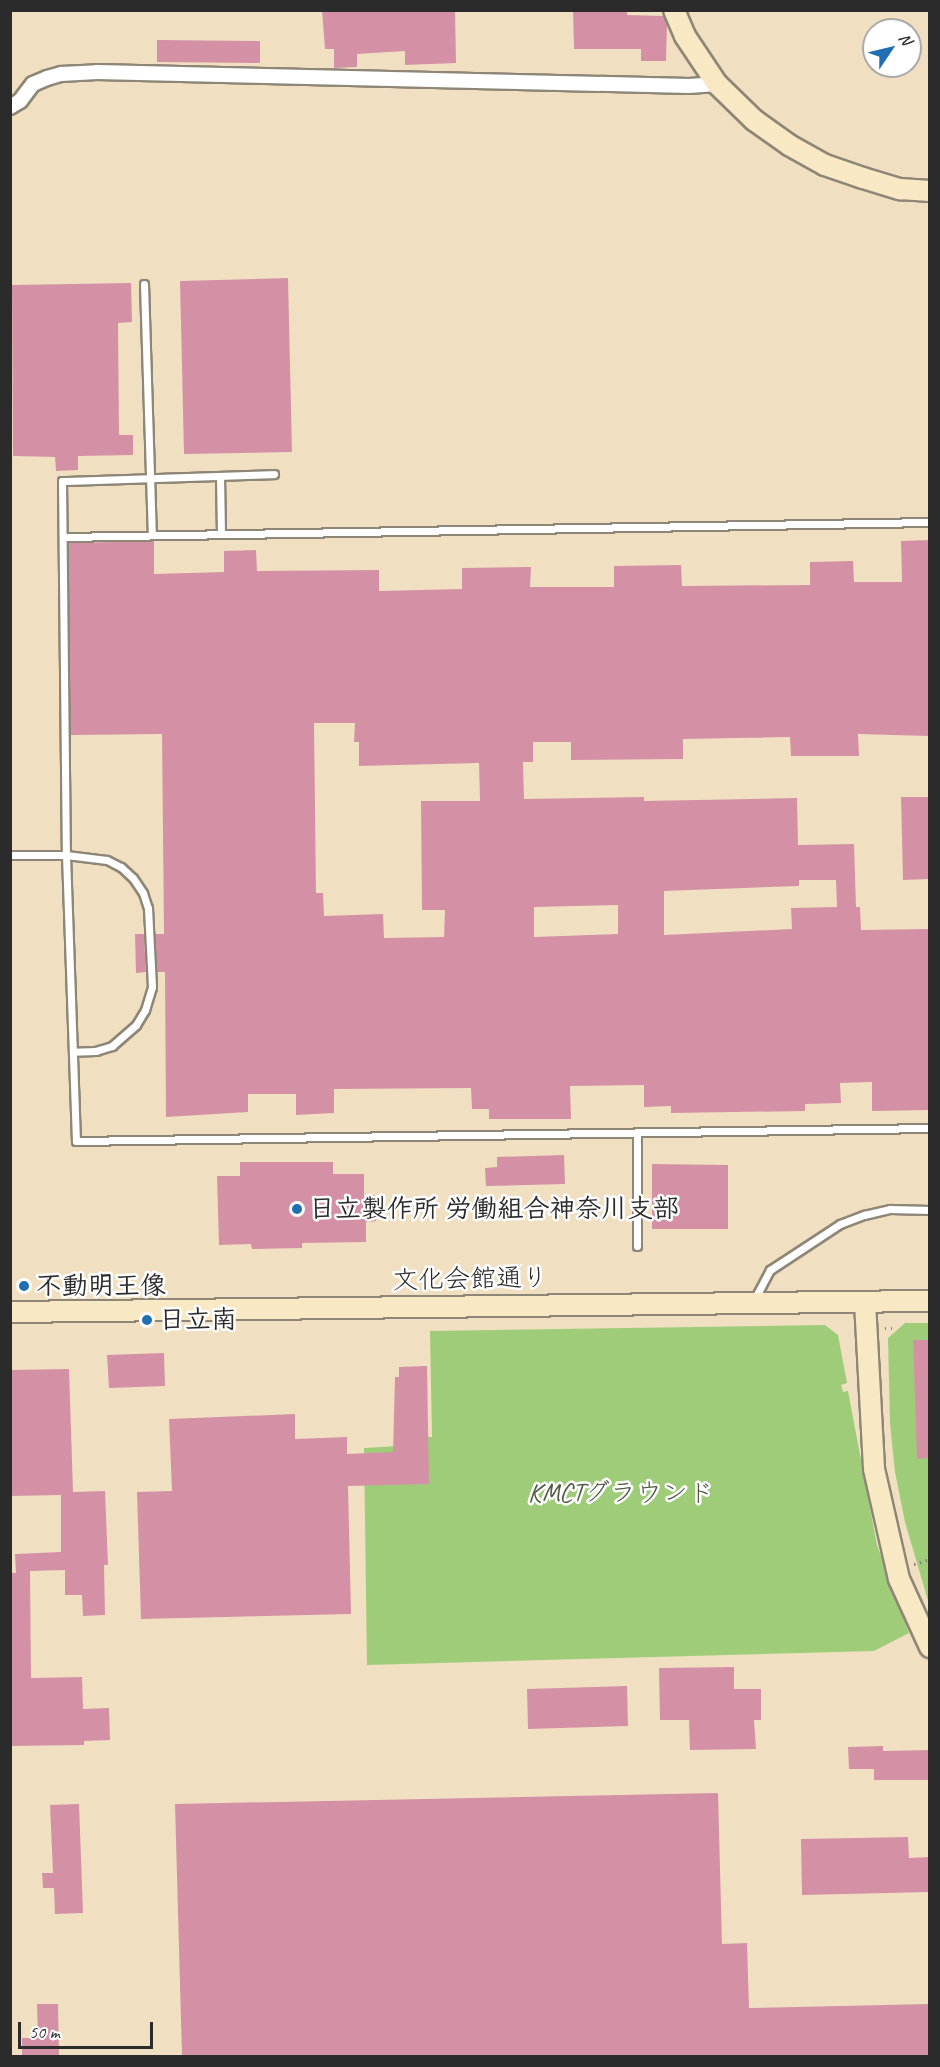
<!DOCTYPE html>
<html>
<head>
<meta charset="utf-8">
<style>
	body { margin:0 }
	#map { position:relative; width:940px; height:2067px; overflow:hidden; background:#f0e0c1; font-family:Caveat,"Klee One",sans-serif }
	div>[style] { position:absolute }
	[style*='--x'] { left:calc(var(--x)*1px); top:calc(var(--y)*1px); width:calc(var(--w)*1px); rotate:calc(var(--a)*1deg) }
	.green>* { inset:0; background:#9fcc79 }
	.building>* { inset:0; background:#d491a6 }
	.path>* { height:3px; margin-top:-1.5px; transform-origin:0; background:repeating-linear-gradient(90deg,#8e8676 0 1.5px,transparent 0 6px) }
	.roads { filter:drop-shadow(2px 0 #8e8676) drop-shadow(-2px 0 #8e8676) drop-shadow(0 2px #8e8676) drop-shadow(0 -2px #8e8676) }
	.lane>* { height:7px; margin:-3.5px; padding:0 3.5px; transform-origin:3.5px; border-radius:3.5px; background:#fff }
	.street>* { height:14px; margin:-7px; padding:0 7px; transform-origin:7px; border-radius:7px; background:#fff }
	.secondary>* { height:20px; margin:-10px; padding:0 10px; transform-origin:10px; border-radius:10px; background:#f8e8c3 }
	.dots>* { width:16px; height:16px; translate:-50% -50%; box-sizing:border-box; border:3px solid #fff; border-radius:50% }
	span { translate:-50% -50%; white-space:nowrap; text-align:center; line-height:1.15; -webkit-text-stroke:5px #fff; paint-order:stroke }
	.poi-label { font-size:26px; color:#2b2b2b; font-weight:700 }
	.left { translate:0 -50%; text-align:left }
	.street-label { font-size:26px; color:#2b2b2b }
	.park-label { font-size:26px; color:#4e5b42 }
	.frame { position:absolute; inset:0; border:12px solid #2b2b2b; pointer-events:none }
	.north { position:absolute; left:862px; top:18px; width:60px; height:60px; box-sizing:border-box; background:#fff; border:2px solid #aaa; border-radius:50%; rotate:55deg; font-size:16px; font-weight:700; line-height:24px; text-align:center; color:#2b2b2b }
	.north::after { content:''; display:block; margin:auto; width:21px; height:27px; background:#1f6fb2; clip-path:polygon(50% 0,100% 100%,50% 72%,0 100%) }
	.scale { position:absolute; left:18px; top:2022px; width:135px; height:27px; box-sizing:border-box; border:3px solid #2b2b2b; border-top:0; padding-left:8px; font-size:18px; line-height:21px; white-space:nowrap; color:#2b2b2b; -webkit-text-stroke:4px #fff; paint-order:stroke }
</style>
</head>
<body>
<div id="map">
	<div class="green">
		<i style="clip-path:polygon(905px 1323px,929px 1323px,929px 1604px,905px 1522px,895px 1472px,890px 1423px,888px 1338px)"></i>
		<i style="clip-path:polygon(825px 1325px,838px 1335px,847px 1383px,841px 1385px,843px 1392px,848px 1391px,877px 1545px,909px 1633px,874px 1651px,367px 1665px,364px 1448px,417px 1445px,416px 1438px,432px 1437px,430px 1331px)"></i>
	</div>
	<div class="building">
		<i style="clip-path:polygon(322px 10px,455px 10px,456px 63px,405px 65px,405px 51px,357px 54px,357px 67px,334px 68px,334px 49px,325px 49px)"></i>
		<i style="clip-path:polygon(573px 10px,627px 10px,627px 15px,664px 16px,667px 23px,666px 61px,641px 61px,641px 49px,574px 49px)"></i>
		<i style="clip-path:polygon(157px 40px,260px 41px,260px 63px,157px 62px)"></i>
		<i style="clip-path:polygon(288px 278px,292px 452px,184px 454px,180px 281px)"></i>
		<i style="clip-path:polygon(131px 283px,132px 322px,118px 323px,119px 435px,133px 435px,133px 455px,78px 456px,78px 470px,56px 471px,55px 457px,13px 456px,12px 285px)"></i>
		<i style="clip-path:polygon(evenodd,930px 540px,930px 736px,858px 734px,859px 756px,791px 756px,790px 737px,683px 739px,683px 759px,571px 760px,571px 742px,533px 742px,533px 762px,523px 762px,524px 799px,644px 797px,644px 801px,797px 798px,798px 845px,854px 844px,856px 907px,860px 907px,861px 930px,930px 929px,930px 1110px,872px 1111px,872px 1082px,840px 1083px,841px 1103px,805px 1104px,805px 1111px,671px 1113px,671px 1106px,644px 1107px,644px 1085px,570px 1086px,571px 1119px,489px 1119px,489px 1109px,472px 1109px,471px 1088px,334px 1089px,334px 1113px,296px 1115px,296px 1094px,248px 1094px,248px 1112px,166px 1117px,165px 972px,157px 972px,155px 934px,164px 934px,162px 734px,70px 735px,68px 543px,154px 541px,154px 574px,224px 572px,224px 551px,256px 550px,257px 571px,379px 570px,379px 591px,462px 589px,462px 568px,531px 567px,530px 587px,614px 587px,614px 566px,681px 565px,682px 586px,810px 585px,810px 562px,853px 561px,854px 582px,902px 582px,901px 541px,930px 540px,314px 723px,355px 723px,354px 742px,359px 742px,359px 766px,479px 763px,480px 801px,421px 801px,422px 910px,445px 910px,444px 937px,384px 938px,383px 914px,324px 916px,323px 893px,316px 893px,314px 723px,930px 540px,799px 880px,836px 880px,837px 907px,791px 908px,792px 929px,664px 935px,664px 891px,799px 886px,799px 880px,930px 540px,618px 905px,618px 934px,534px 937px,534px 907px,618px 905px)"></i>
		<i style="clip-path:polygon(901px 797px,930px 797px,930px 879px,903px 880px)"></i>
		<i style="clip-path:polygon(135px 934px,144px 934px,146px 972px,136px 973px)"></i>
		<i style="clip-path:polygon(564px 1155px,565px 1184px,486px 1186px,485px 1168px,497px 1167px,497px 1157px)"></i>
		<i style="clip-path:polygon(240px 1162px,333px 1162px,333px 1174px,364px 1174px,364px 1196px,375px 1195px,376px 1221px,366px 1222px,366px 1242px,302px 1243px,302px 1248px,252px 1249px,251px 1244px,219px 1245px,217px 1176px,240px 1176px)"></i>
		<i style="clip-path:polygon(652px 1164px,728px 1165px,728px 1229px,652px 1229px)"></i>
		<i style="clip-path:polygon(913px 1340px,930px 1340px,930px 1458px,917px 1459px)"></i>
		<i style="clip-path:polygon(164px 1353px,165px 1386px,109px 1388px,107px 1355px)"></i>
		<i style="clip-path:polygon(427px 1366px,429px 1484px,348px 1486px,351px 1614px,141px 1619px,137px 1492px,172px 1491px,169px 1419px,295px 1414px,295px 1439px,347px 1437px,347px 1454px,393px 1452px,395px 1377px,399px 1377px,399px 1367px)"></i>
		<i style="clip-path:polygon(69px 1369px,73px 1492px,105px 1491px,108px 1565px,104px 1565px,105px 1615px,83px 1616px,82px 1595px,65px 1595px,65px 1570px,30px 1571px,31px 1678px,82px 1677px,83px 1709px,109px 1708px,110px 1740px,84px 1741px,84px 1745px,10px 1746px,10px 1573px,16px 1573px,15px 1554px,61px 1552px,61px 1495px,10px 1496px,10px 1370px)"></i>
		<i style="clip-path:polygon(734px 1667px,734px 1689px,761px 1689px,761px 1720px,754px 1720px,756px 1749px,690px 1750px,689px 1720px,660px 1720px,659px 1668px)"></i>
		<i style="clip-path:polygon(627px 1686px,628px 1726px,528px 1729px,527px 1689px)"></i>
		<i style="clip-path:polygon(883px 1746px,883px 1751px,930px 1750px,930px 1780px,874px 1780px,874px 1769px,849px 1769px,848px 1747px)"></i>
		<i style="clip-path:polygon(718px 1793px,722px 1944px,747px 1943px,749px 2008px,929px 2004px,930px 2056px,182px 2056px,175px 1804px)"></i>
		<i style="clip-path:polygon(79px 1804px,83px 1913px,55px 1914px,54px 1888px,43px 1888px,42px 1873px,53px 1873px,50px 1805px)"></i>
		<i style="clip-path:polygon(908px 1837px,909px 1858px,930px 1857px,930px 1892px,802px 1895px,801px 1839px)"></i>
		<i style="clip-path:polygon(37px 2004px,58px 2004px,59px 2056px,22px 2056px,22px 2038px,38px 2038px)"></i>
	</div>
	<div class="path">
		<i style="--x:885;--y:1328;--w:7;--a:0"></i>
		<i style="--x:914;--y:1564;--w:17;--a:-17"></i>
	</div>
	<div class="roads">
		<div class="lane">
			<i style="--x:144;--y:284;--w:250;--a:88.2"></i>
			<i style="--x:274;--y:474;--w:212;--a:178.1"></i>
			<i style="--x:62;--y:481;--w:374;--a:89.4"></i>
			<i style="--x:66;--y:855;--w:286;--a:88"></i>
			<i style="--x:76;--y:1141;--w:854;--a:-0.87"></i>
			<i style="--x:220;--y:476;--w:58;--a:89"></i>
			<i style="--x:63;--y:537;--w:867;--a:-0.99"></i>
			<i style="--x:10;--y:855;--w:56;--a:0"></i>
			<i style="--x:66;--y:855;--w:41;--a:7"></i>
			<i style="--x:107;--y:860;--w:16;--a:27"></i>
			<i style="--x:121;--y:867;--w:16;--a:43"></i>
			<i style="--x:133;--y:878;--w:18;--a:56"></i>
			<i style="--x:143;--y:893;--w:16;--a:72"></i>
			<i style="--x:148;--y:908;--w:79;--a:87.1"></i>
			<i style="--x:152;--y:987;--w:24;--a:107"></i>
			<i style="--x:145;--y:1010;--w:17;--a:121"></i>
			<i style="--x:136;--y:1025;--w:32;--a:139"></i>
			<i style="--x:112;--y:1046;--w:17;--a:163"></i>
			<i style="--x:96;--y:1051;--w:23;--a:178"></i>
			<i style="--x:637;--y:1135;--w:111;--a:90"></i>
			<i style="--x:754;--y:1300;--w:34;--a:-62"></i>
			<i style="--x:770;--y:1270;--w:84;--a:-33.3"></i>
			<i style="--x:840;--y:1224;--w:26;--a:-21"></i>
			<i style="--x:864;--y:1215;--w:27;--a:-13"></i>
			<i style="--x:890;--y:1209;--w:40;--a:1.4"></i>
		</div>
		<div class="street">
			<i style="--x:10;--y:107;--w:12;--a:-31"></i>
			<i style="--x:20;--y:101;--w:21;--a:-53"></i>
			<i style="--x:33;--y:84;--w:15;--a:-23"></i>
			<i style="--x:47;--y:78;--w:15;--a:-16"></i>
			<i style="--x:61;--y:74;--w:36;--a:-3"></i>
			<i style="--x:97;--y:72;--w:592;--a:1.35"></i>
			<i style="--x:689;--y:86;--w:28;--a:-4"></i>
		</div>
		<div class="secondary">
			<i style="--x:674;--y:10;--w:28;--a:67"></i>
			<i style="--x:685;--y:36;--w:58;--a:56.3"></i>
			<i style="--x:717;--y:84;--w:52;--a:44.2"></i>
			<i style="--x:754;--y:120;--w:43;--a:35.5"></i>
			<i style="--x:789;--y:145;--w:41;--a:29.1"></i>
			<i style="--x:825;--y:165;--w:40;--a:18.9"></i>
			<i style="--x:863;--y:178;--w:39;--a:17"></i>
			<i style="--x:900;--y:189;--w:30;--a:4"></i>
			<i style="--x:865;--y:1302;--w:167;--a:86.9"></i>
			<i style="--x:874;--y:1469;--w:113;--a:77.2"></i>
			<i style="--x:899;--y:1579;--w:75;--a:65.5"></i>
			<i style="--x:10;--y:1312;--w:920;--a:-0.69"></i>
		</div>
	</div>
	<div class="dots">
		<i style="left:297px;top:1209px;background:#1f6fb2"></i>
		<i style="left:24px;top:1286px;background:#1f6fb2"></i>
		<i style="left:147px;top:1320px;background:#1f6fb2"></i>
	</div>
	<div class="poi-label">
		<span class="left" style="left:309px;top:1209px">日立製作所 労働組合神奈川支部</span>
		<span class="left" style="left:36px;top:1286px">不動明王像</span>
		<span class="left" style="left:159px;top:1320px">日立南</span>
	</div>
	<div class="street-label">
		<span style="left:470px;top:1279px;rotate:-1deg">文化会館通り</span>
	</div>
	<div class="park-label">
		<span style="left:621px;top:1493px">KMCTグラウンド</span>
	</div>
	<div class="frame"></div>
	<div class="north">N</div>
	<div class="scale">50 m</div>
</div>
</body>
</html>
